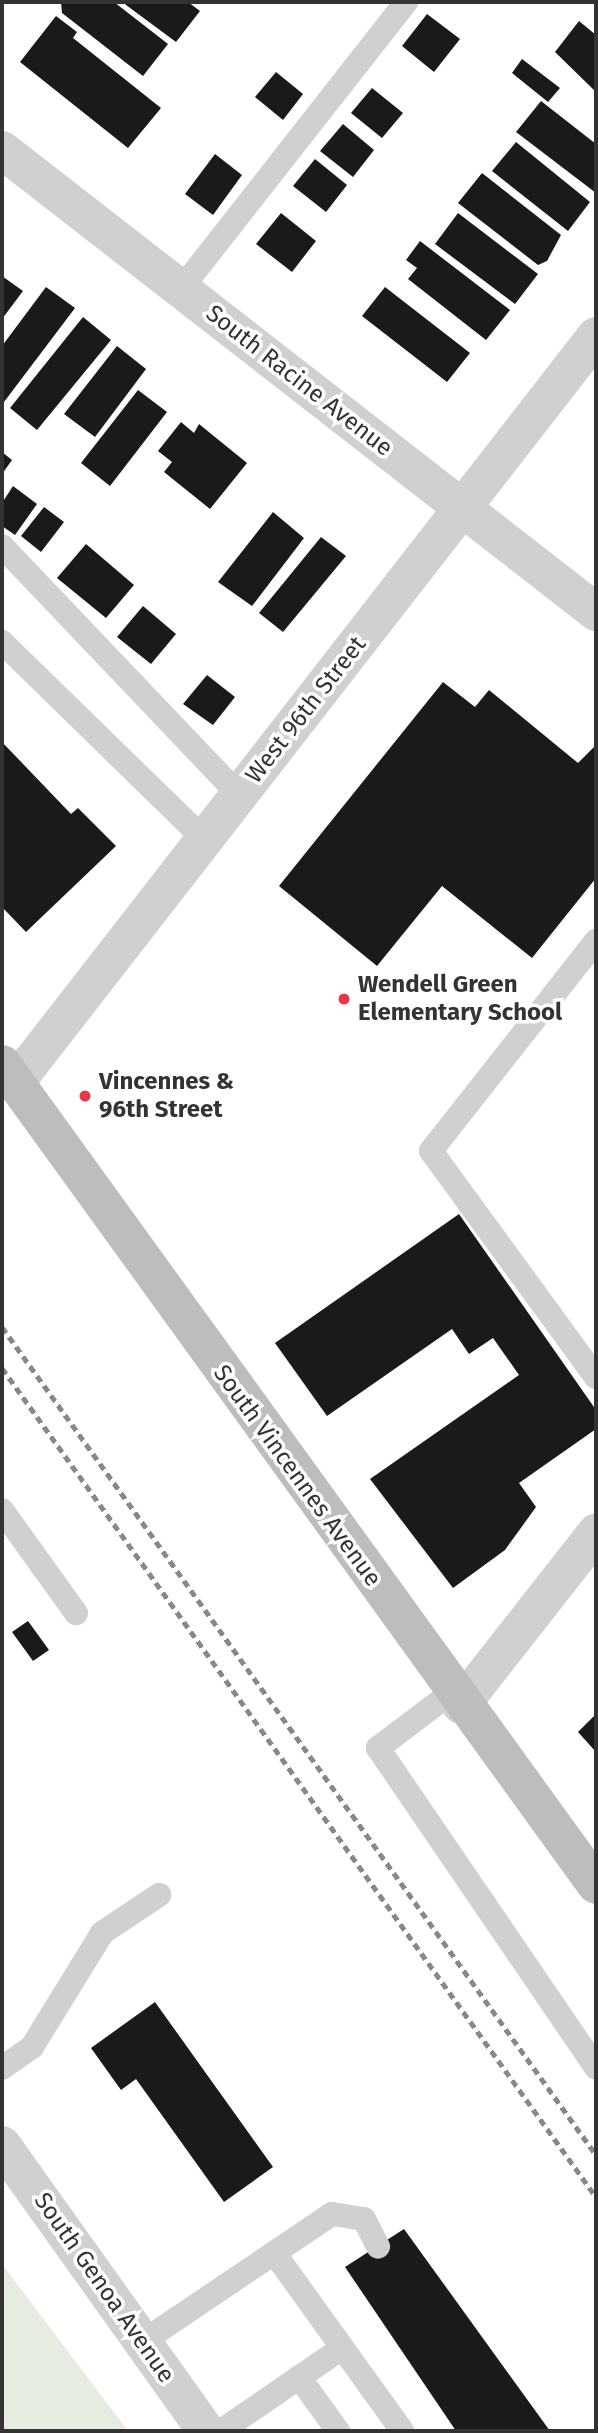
<!DOCTYPE html>
<html>
<head>
<meta charset="utf-8">
<style>
	body { margin:0 }
	#map { position:relative; width:598px; height:2433px; overflow:hidden; background:#fff; font-family:"Fira Sans",sans-serif }
	div>[style] { position:absolute }
	[style*='--x'] { left:calc(var(--x)*1px); top:calc(var(--y)*1px); width:calc(var(--w)*1px); rotate:calc(var(--a)*1deg) }
	.green>* { inset:0; background:#e6ecdf }
	.building>* { inset:0; background:#1a1a1a }
	.service>* { height:24px; margin:-12px; padding:0 12px; transform-origin:12px; border-radius:12px; background:#d0d0d0 }
	.minor>* { height:38px; margin:-19px; padding:0 19px; transform-origin:19px; border-radius:19px; background:#d0d0d0 }
	.secondary>* { height:38px; margin:-19px; padding:0 19px; transform-origin:19px; border-radius:19px; background:#bdbdbd }
	.rail>* { height:5px; margin-top:-2.5px; transform-origin:0; background:repeating-linear-gradient(90deg,#888 0 7px,transparent 0 12px) }
	.dots>* { width:19px; height:19px; translate:-50% -50%; box-sizing:border-box; border:4px solid #fff; border-radius:50% }
	span { translate:-50% -50%; white-space:nowrap; text-align:center; line-height:1.15; -webkit-text-stroke:7px #fff; paint-order:stroke }
	.street-label { font-size:24px; color:#333 }
	.poi-label { font-size:24px; color:#333; font-weight:700 }
	.left { translate:0 -50%; text-align:left }
	.frame { position:absolute; inset:0; border:4px solid #333; pointer-events:none }
</style>
</head>
<body>
<div id="map">
	<div class="green">
		<i style="clip-path:polygon(2px 2264px,128px 2431px,2px 2431px)"></i>
	</div>
	<div class="building">
		<i style="clip-path:polygon(61px 2px,114px 2px,168px 44px,143px 76px,62px 13px)"></i>
		<i style="clip-path:polygon(122px 2px,188px 2px,200px 11px,176px 42px)"></i>
		<i style="clip-path:polygon(427px 14px,460px 39px,434px 72px,402px 46px)"></i>
		<i style="clip-path:polygon(56px 16px,77px 32px,73px 38px,161px 108px,128px 148px,20px 62px)"></i>
		<i style="clip-path:polygon(579px 21px,596px 35px,596px 92px,555px 52px)"></i>
		<i style="clip-path:polygon(522px 59px,560px 88px,548px 102px,512px 73px)"></i>
		<i style="clip-path:polygon(276px 72px,303px 94px,283px 120px,255px 97px)"></i>
		<i style="clip-path:polygon(372px 88px,403px 113px,382px 138px,351px 113px)"></i>
		<i style="clip-path:polygon(541px 101px,596px 144px,596px 193px,516px 132px)"></i>
		<i style="clip-path:polygon(343px 124px,374px 150px,353px 177px,320px 151px)"></i>
		<i style="clip-path:polygon(516px 142px,590px 202px,568px 231px,492px 171px)"></i>
		<i style="clip-path:polygon(215px 154px,242px 175px,213px 215px,185px 194px)"></i>
		<i style="clip-path:polygon(315px 159px,347px 185px,326px 212px,293px 186px)"></i>
		<i style="clip-path:polygon(482px 173px,561px 235px,547px 261px,538px 265px,458px 203px)"></i>
		<i style="clip-path:polygon(281px 213px,316px 241px,292px 272px,256px 244px)"></i>
		<i style="clip-path:polygon(458px 213px,538px 274px,515px 304px,435px 244px)"></i>
		<i style="clip-path:polygon(420px 241px,510px 310px,486px 340px,408px 279px,417px 268px,406px 260px)"></i>
		<i style="clip-path:polygon(2px 276px,23px 291px,2px 319px)"></i>
		<i style="clip-path:polygon(46px 287px,75px 308px,4px 402px,2px 346px)"></i>
		<i style="clip-path:polygon(385px 287px,470px 353px,447px 382px,362px 316px)"></i>
		<i style="clip-path:polygon(83px 317px,111px 340px,37px 430px,10px 408px)"></i>
		<i style="clip-path:polygon(117px 346px,146px 369px,95px 437px,64px 414px)"></i>
		<i style="clip-path:polygon(138px 390px,167px 412px,110px 486px,81px 463px)"></i>
		<i style="clip-path:polygon(181px 422px,194px 433px,199px 424px,247px 463px,210px 509px,164px 472px,172px 462px,158px 451px)"></i>
		<i style="clip-path:polygon(2px 452px,12px 460px,2px 474px)"></i>
		<i style="clip-path:polygon(13px 486px,37px 504px,15px 535px,2px 526px,2px 503px)"></i>
		<i style="clip-path:polygon(44px 507px,64px 522px,41px 552px,21px 536px)"></i>
		<i style="clip-path:polygon(273px 512px,304px 538px,252px 606px,218px 582px)"></i>
		<i style="clip-path:polygon(321px 537px,346px 556px,283px 632px,259px 613px)"></i>
		<i style="clip-path:polygon(86px 544px,134px 585px,106px 618px,57px 578px)"></i>
		<i style="clip-path:polygon(143px 606px,176px 634px,151px 664px,117px 637px)"></i>
		<i style="clip-path:polygon(207px 675px,235px 697px,213px 725px,183px 704px)"></i>
		<i style="clip-path:polygon(443px 682px,475px 707px,489px 690px,578px 763px,596px 745px,596px 878px,532px 958px,442px 886px,377px 966px,279px 886px)"></i>
		<i style="clip-path:polygon(2px 742px,71px 814px,78px 808px,116px 846px,26px 932px,2px 907px)"></i>
		<i style="clip-path:polygon(459px 1214px,596px 1410px,596px 1429px,519px 1483px,536px 1507px,505px 1550px,453px 1588px,370px 1479px,519px 1375px,493px 1338px,469px 1354px,452px 1329px,327px 1416px,275px 1343px)"></i>
		<i style="clip-path:polygon(28px 1621px,49px 1650px,33px 1661px,12px 1632px)"></i>
		<i style="clip-path:polygon(596px 1714px,596px 1752px,578px 1732px)"></i>
		<i style="clip-path:polygon(155px 2002px,273px 2167px,224px 2202px,136px 2079px,121px 2090px,91px 2048px)"></i>
		<i style="clip-path:polygon(404px 2229px,550px 2431px,456px 2431px,345px 2267px)"></i>
	</div>
	<div class="service">
		<i style="--x:181;--y:289;--w:365;--a:-51.9"></i>
		<i style="--x:2;--y:546;--w:344;--a:46.4"></i>
		<i style="--x:2;--y:642;--w:282;--a:44.3"></i>
		<i style="--x:596;--y:941;--w:267;--a:128.2"></i>
		<i style="--x:431;--y:1151;--w:280;--a:53.9"></i>
		<i style="--x:2;--y:1510;--w:127;--a:54.3"></i>
		<i style="--x:452;--y:1692;--w:93;--a:142.9"></i>
		<i style="--x:378;--y:1748;--w:387;--a:55.7"></i>
		<i style="--x:2;--y:2068;--w:37;--a:-35"></i>
		<i style="--x:32;--y:2047;--w:134;--a:-58.4"></i>
		<i style="--x:102;--y:1933;--w:69;--a:-33.7"></i>
		<i style="--x:275;--y:2254;--w:218;--a:54.3"></i>
		<i style="--x:142;--y:2342;--w:229;--a:-34"></i>
		<i style="--x:332;--y:2214;--w:32;--a:9"></i>
		<i style="--x:364;--y:2219;--w:31;--a:63"></i>
		<i style="--x:299;--y:2377;--w:67;--a:54.2"></i>
		<i style="--x:221;--y:2431;--w:147;--a:-34.4"></i>
	</div>
	<div class="minor">
		<i style="--x:2;--y:150;--w:753;--a:37.87"></i>
		<i style="--x:15;--y:1083;--w:946;--a:-52.13"></i>
		<i style="--x:461;--y:1705;--w:219;--a:-51.9"></i>
		<i style="--x:2;--y:2145;--w:351;--a:54.5"></i>
	</div>
	<div class="secondary">
		<i style="--x:2;--y:1064;--w:1013;--a:54.11"></i>
	</div>
	<div class="rail">
		<i style="--x:2;--y:1327;--w:1019;--a:54.34"></i>
		<i style="--x:2;--y:1368;--w:1020;--a:54.38"></i>
	</div>
	<div class="dots">
		<i style="left:344px;top:999px;background:#e63946"></i>
		<i style="left:85px;top:1096px;background:#e63946"></i>
	</div>
	<div class="street-label">
		<span style="left:299px;top:381px;rotate:38deg">South Racine Avenue</span>
		<span style="left:306px;top:710px;rotate:-52deg">West 96th Street</span>
		<span style="left:297px;top:1476px;rotate:54deg">South Vincennes Avenue</span>
		<span style="left:104px;top:2288px;rotate:55deg">South Genoa Avenue</span>
	</div>
	<div class="poi-label">
		<span class="left" style="left:358px;top:999px">Wendell Green<br>Elementary School</span>
		<span class="left" style="left:99px;top:1096px">Vincennes &amp;<br>96th Street</span>
	</div>
	<div class="frame"></div>
</div>
</body>
</html>
